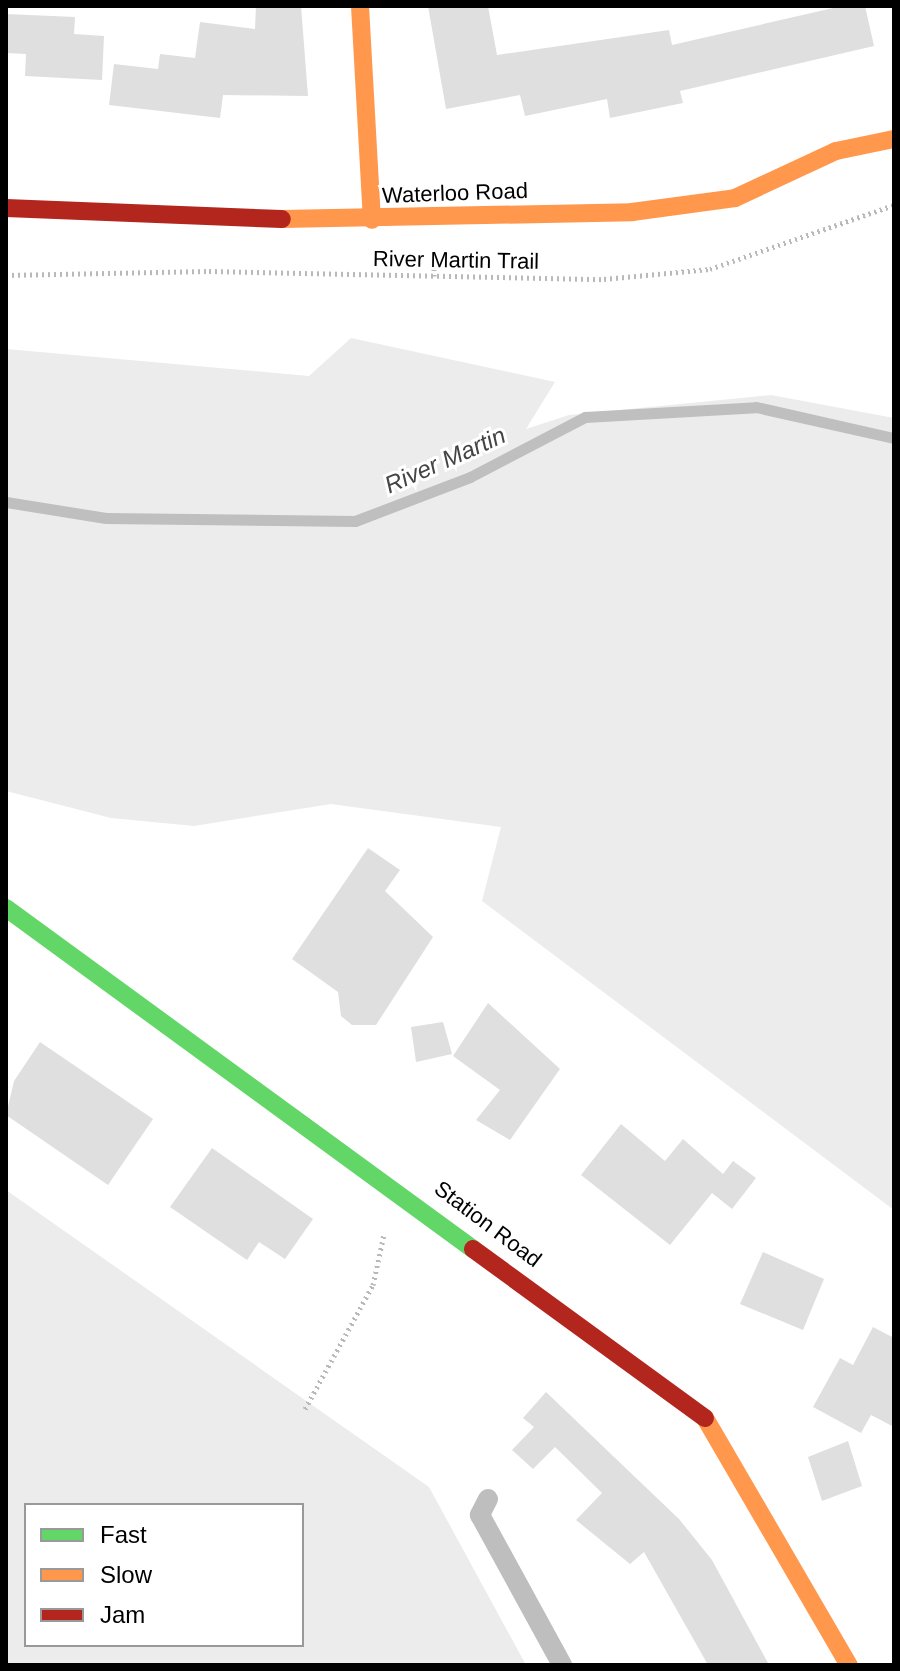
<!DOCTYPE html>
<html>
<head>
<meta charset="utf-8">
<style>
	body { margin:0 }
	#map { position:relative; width:900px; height:1671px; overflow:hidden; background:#fff; font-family:Arial,sans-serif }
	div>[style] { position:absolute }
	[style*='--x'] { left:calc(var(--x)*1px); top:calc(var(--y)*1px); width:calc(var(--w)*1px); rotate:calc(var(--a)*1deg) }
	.green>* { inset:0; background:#ececec }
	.stream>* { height:11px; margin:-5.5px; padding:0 5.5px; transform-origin:5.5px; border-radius:5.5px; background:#bfbfbf }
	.building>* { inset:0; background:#dfdfdf }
	.path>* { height:5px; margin-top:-2.5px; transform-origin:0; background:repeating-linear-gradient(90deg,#b9b9b9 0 2px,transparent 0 6px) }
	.lane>* { height:20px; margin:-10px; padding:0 10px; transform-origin:10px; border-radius:10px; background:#bebebe }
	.fast>* { height:18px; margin:-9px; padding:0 9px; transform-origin:9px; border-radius:9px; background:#63d668 }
	.slow>* { height:18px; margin:-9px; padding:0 9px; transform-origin:9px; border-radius:9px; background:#ff974d }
	.jam>* { height:18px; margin:-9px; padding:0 9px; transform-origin:9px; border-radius:9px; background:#b3261e }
	span { translate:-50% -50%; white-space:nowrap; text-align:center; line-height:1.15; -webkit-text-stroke:6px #fff; paint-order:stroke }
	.street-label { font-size:22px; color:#000 }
	.water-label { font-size:24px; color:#444; font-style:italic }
	.frame { position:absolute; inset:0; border:8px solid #000; pointer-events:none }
	.legend { position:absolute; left:24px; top:1503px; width:280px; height:144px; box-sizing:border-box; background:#fff; border:2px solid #999; margin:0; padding:10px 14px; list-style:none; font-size:24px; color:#000 }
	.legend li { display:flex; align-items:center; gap:16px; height:40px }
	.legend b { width:40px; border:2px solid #999 }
</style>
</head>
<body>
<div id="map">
	<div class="green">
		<i style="clip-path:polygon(351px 338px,555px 382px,526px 429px,569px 415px,771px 395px,894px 418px,894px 1210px,482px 901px,501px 827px,331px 804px,194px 826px,111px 818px,6px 791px,6px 349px,309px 376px)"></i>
		<i style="clip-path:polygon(evenodd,6px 1190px,429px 1487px,526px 1665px,6px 1665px,6px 1190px,26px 1505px,302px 1505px,302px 1645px,26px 1645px,26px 1505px)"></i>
	</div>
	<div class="stream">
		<i style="--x:6;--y:502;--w:101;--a:9.1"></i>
		<i style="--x:106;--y:518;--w:249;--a:0.7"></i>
		<i style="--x:355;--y:521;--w:123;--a:-20.9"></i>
		<i style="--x:470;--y:477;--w:130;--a:-27.6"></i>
		<i style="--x:585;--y:417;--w:171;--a:-3.3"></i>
		<i style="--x:756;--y:407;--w:141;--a:12.7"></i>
	</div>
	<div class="building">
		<i style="clip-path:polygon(256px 6px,301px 6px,308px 96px,223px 95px,220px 118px,109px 105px,114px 64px,158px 69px,160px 54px,195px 58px,200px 22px,255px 29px)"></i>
		<i style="clip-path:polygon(428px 6px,488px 6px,497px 55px,669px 30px,672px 45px,842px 6px,865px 6px,874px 46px,680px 91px,683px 103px,610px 118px,607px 99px,525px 116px,520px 95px,446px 109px)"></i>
		<i style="clip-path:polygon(6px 14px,75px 17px,74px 34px,104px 36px,102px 80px,25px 76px,26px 54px,6px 53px)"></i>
		<i style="clip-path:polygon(368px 848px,400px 870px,385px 891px,433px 937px,376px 1025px,352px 1025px,341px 1016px,338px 992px,292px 959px)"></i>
		<i style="clip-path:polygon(488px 1003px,560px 1069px,510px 1140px,476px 1120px,500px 1090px,453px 1056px)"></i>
		<i style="clip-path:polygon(443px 1022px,452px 1054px,416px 1062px,411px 1027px)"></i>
		<i style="clip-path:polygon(40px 1042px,153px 1119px,108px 1185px,6px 1115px,14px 1081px)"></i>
		<i style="clip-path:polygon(621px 1124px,665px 1161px,683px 1139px,723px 1174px,733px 1161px,756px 1178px,732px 1209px,712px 1193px,670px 1245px,581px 1175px)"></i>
		<i style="clip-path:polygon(212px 1148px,313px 1219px,285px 1259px,259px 1242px,247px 1260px,170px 1207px)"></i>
		<i style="clip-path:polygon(763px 1252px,824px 1279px,803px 1330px,740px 1304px)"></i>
		<i style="clip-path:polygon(873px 1327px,894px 1338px,894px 1427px,871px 1415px,861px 1433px,813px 1407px,840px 1358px,853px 1365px)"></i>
		<i style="clip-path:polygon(546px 1392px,679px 1519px,712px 1560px,769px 1665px,708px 1665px,644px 1552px,630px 1564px,576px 1520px,602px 1493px,555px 1447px,533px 1469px,512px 1450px,534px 1427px,523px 1418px)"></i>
		<i style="clip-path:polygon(848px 1441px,862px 1486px,822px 1501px,808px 1457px)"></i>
	</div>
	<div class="path">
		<i style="--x:434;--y:257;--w:19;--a:90"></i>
		<i style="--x:6;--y:275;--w:203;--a:-1.1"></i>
		<i style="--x:209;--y:271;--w:395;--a:1.2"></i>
		<i style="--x:604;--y:279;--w:106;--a:-5.4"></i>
		<i style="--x:710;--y:269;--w:195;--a:-19.2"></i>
		<i style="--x:305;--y:1409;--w:141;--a:-61.3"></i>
		<i style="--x:373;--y:1285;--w:52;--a:-77.8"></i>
	</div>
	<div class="lane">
		<i style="--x:488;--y:1499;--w:18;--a:117"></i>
		<i style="--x:480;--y:1515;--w:171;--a:61.3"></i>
	</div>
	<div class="fast">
		<i style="--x:6;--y:908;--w:578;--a:36.14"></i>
	</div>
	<div class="slow">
		<i style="--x:360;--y:6;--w:214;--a:86.8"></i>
		<i style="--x:282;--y:219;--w:350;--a:-1.1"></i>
		<i style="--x:632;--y:212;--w:104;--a:-7.7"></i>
		<i style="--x:735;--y:198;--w:111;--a:-25"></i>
		<i style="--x:836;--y:151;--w:59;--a:-11.7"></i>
		<i style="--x:705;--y:1418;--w:286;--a:59.8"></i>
	</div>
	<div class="jam">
		<i style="--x:6;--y:208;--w:276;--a:2.3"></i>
		<i style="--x:473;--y:1249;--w:287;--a:36.1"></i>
	</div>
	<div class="street-label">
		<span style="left:455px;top:193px;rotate:-2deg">Waterloo Road</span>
		<span style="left:456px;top:260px;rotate:1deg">River Martin Trail</span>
		<span style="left:488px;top:1224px;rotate:37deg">Station Road</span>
	</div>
	<div class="water-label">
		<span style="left:445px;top:460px;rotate:-24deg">River Martin</span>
	</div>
	<div class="frame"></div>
	<ul class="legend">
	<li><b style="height:10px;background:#63d668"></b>Fast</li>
	<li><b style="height:10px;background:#ff974d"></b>Slow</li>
	<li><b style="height:10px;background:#b3261e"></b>Jam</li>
	</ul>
</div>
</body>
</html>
